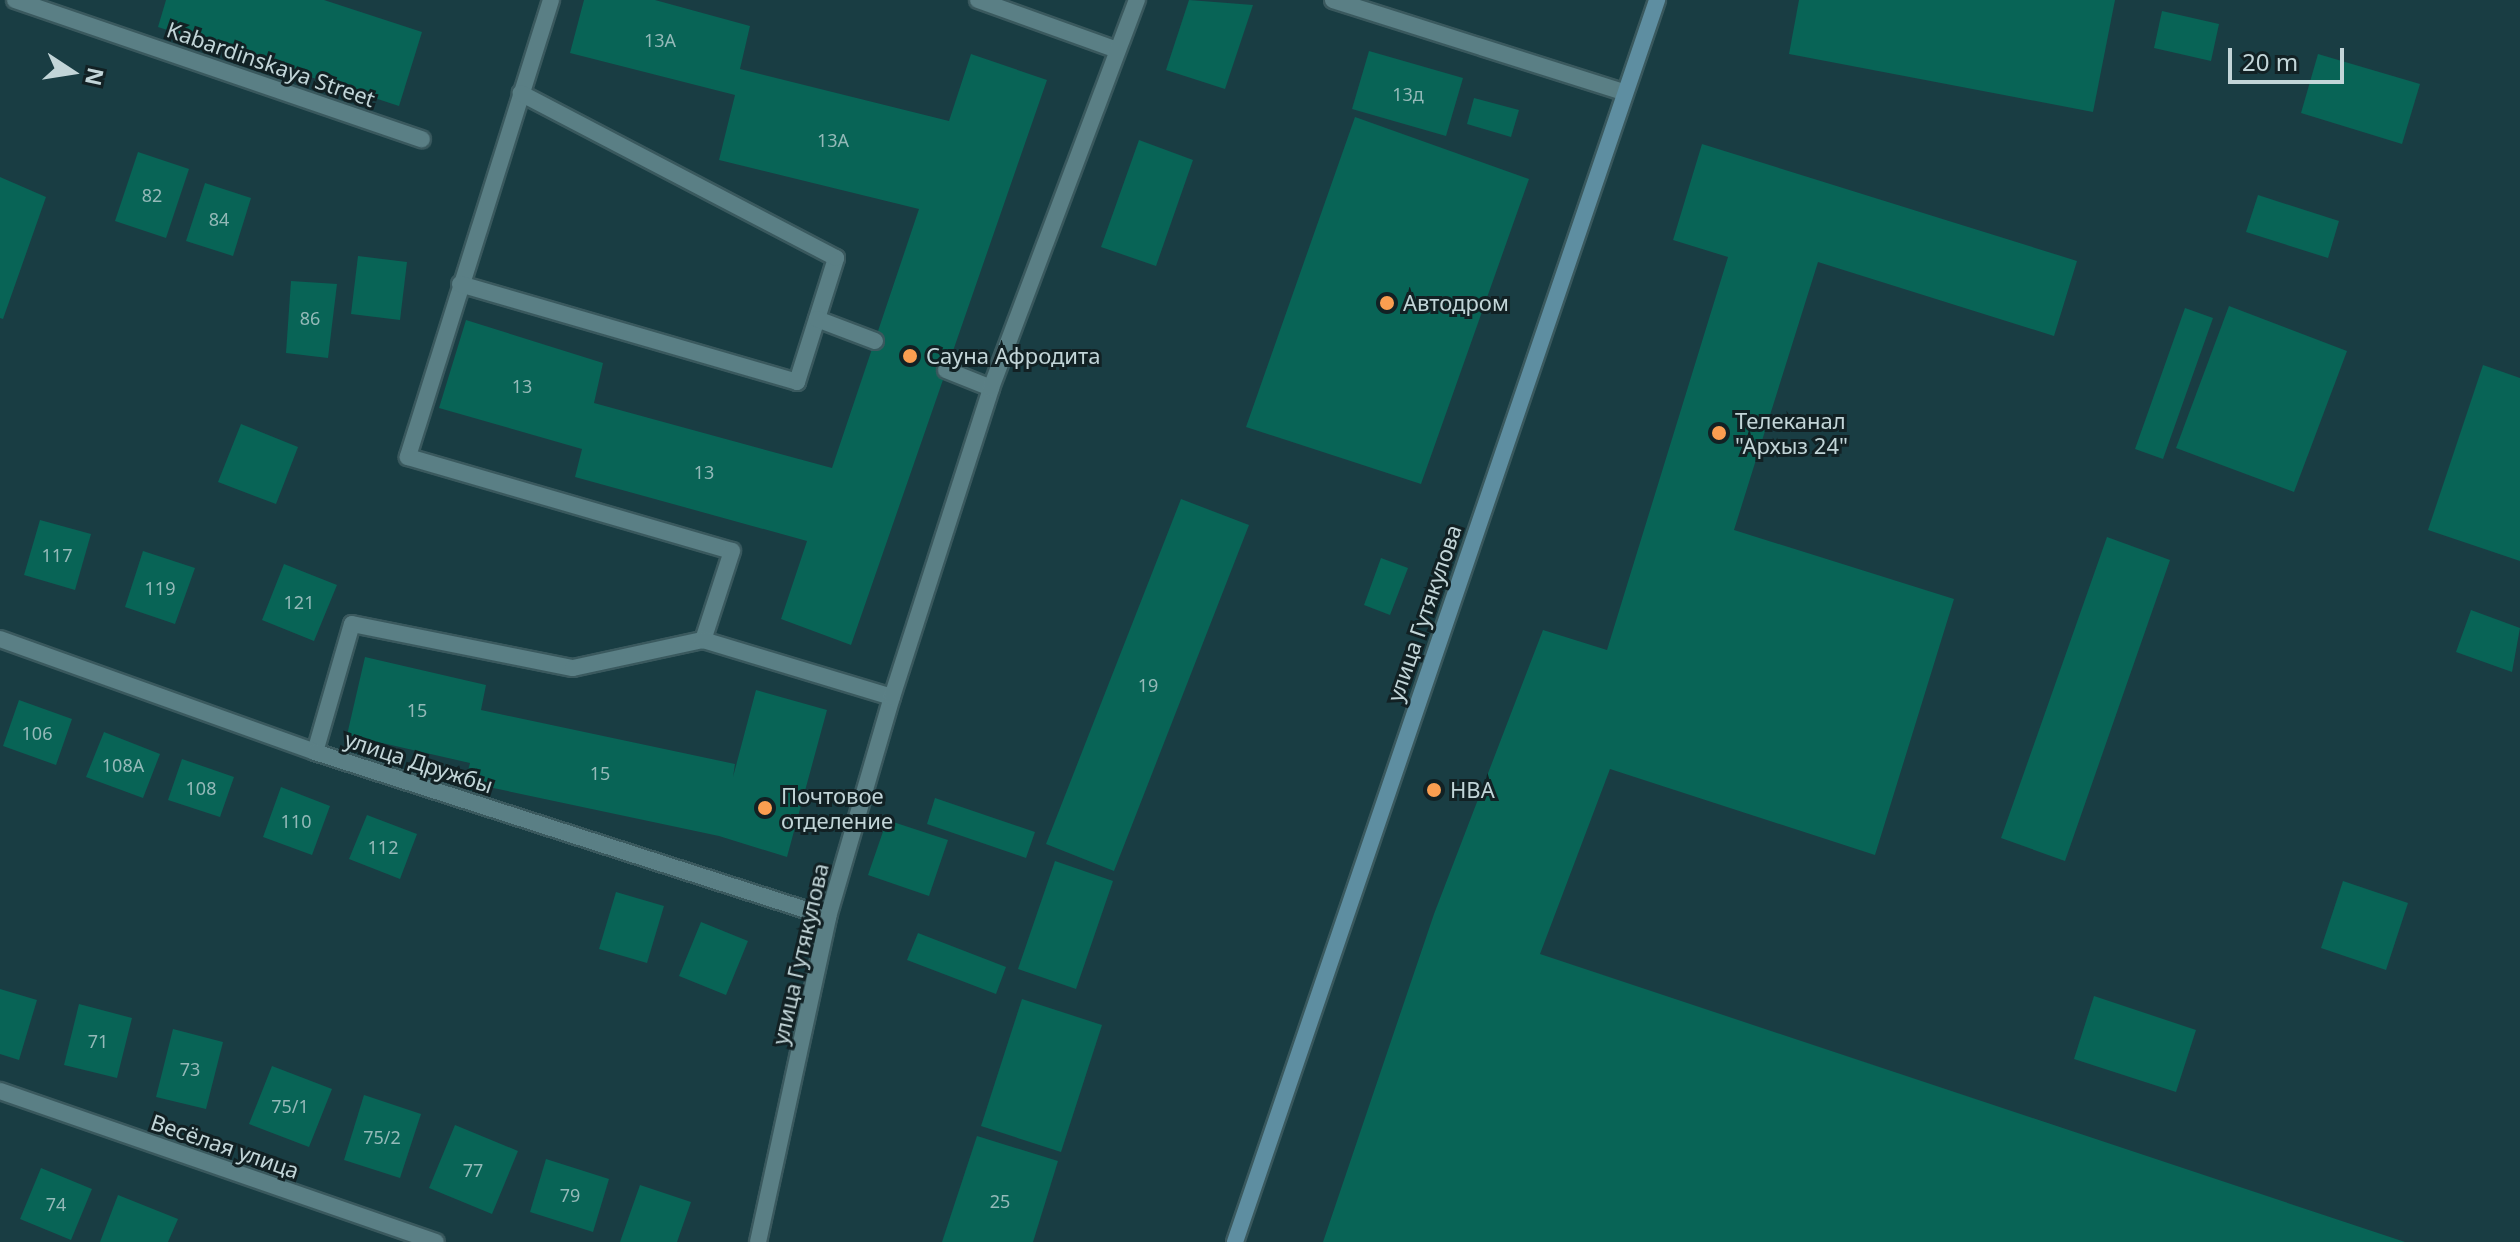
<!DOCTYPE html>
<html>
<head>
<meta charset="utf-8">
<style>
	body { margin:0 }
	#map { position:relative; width:2520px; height:1242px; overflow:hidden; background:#193d43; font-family:"Noto Sans",sans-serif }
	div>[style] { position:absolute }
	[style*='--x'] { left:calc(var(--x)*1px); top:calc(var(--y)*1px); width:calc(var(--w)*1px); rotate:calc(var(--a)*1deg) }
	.building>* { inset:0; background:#086456 }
	.roads { filter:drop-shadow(2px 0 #3a595e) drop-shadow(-2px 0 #3a595e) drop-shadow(0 2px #3a595e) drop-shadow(0 -2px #3a595e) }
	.service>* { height:16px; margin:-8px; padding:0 8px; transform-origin:8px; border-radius:8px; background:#5a7f85 }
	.minor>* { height:16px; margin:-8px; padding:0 8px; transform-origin:8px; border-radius:8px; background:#5a7f85 }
	.secondary>* { height:16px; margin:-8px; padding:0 8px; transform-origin:8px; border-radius:8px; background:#5e8ea1 }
	.dots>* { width:22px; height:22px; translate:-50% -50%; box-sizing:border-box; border:4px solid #122124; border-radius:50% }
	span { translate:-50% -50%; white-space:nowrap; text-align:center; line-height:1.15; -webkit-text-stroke:6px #122124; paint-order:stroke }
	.number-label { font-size:18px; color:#94b9b8 }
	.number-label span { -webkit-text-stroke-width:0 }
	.street-label { font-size:22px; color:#c2d5d8 }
	.poi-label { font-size:22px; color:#c2d5d8 }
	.left { translate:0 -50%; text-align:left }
	.north { position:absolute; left:32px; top:32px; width:80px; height:80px; -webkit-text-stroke:6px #122124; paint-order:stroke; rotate:102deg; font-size:22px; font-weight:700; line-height:32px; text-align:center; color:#c2d5d8 }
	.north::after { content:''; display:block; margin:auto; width:28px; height:36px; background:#c2d5d8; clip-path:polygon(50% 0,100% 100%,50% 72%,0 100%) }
	.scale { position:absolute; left:2228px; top:48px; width:116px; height:36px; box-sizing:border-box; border:4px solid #c2d5d8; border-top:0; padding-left:10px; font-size:24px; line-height:28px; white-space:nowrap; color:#c2d5d8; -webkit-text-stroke:6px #122124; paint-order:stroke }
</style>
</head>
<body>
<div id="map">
	<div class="building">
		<i style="clip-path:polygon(166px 0,324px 0,422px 32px,399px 106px,158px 27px)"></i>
		<i style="clip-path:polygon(584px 0,655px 0,750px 26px,740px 69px,949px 121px,971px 54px,1047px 80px,851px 645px,781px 619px,807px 541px,575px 477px,582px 449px,439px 408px,466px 320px,603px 363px,594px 403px,832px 468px,919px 209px,719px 160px,735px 95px,570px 53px)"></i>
		<i style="clip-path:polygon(1189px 0,1253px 5px,1225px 89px,1166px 70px)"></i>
		<i style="clip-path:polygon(1799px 0,2115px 0,2093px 112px,1789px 54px)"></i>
		<i style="clip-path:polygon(2162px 11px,2219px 24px,2211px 61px,2154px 48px)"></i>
		<i style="clip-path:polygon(1369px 51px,1463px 78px,1446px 136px,1352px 109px)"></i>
		<i style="clip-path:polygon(2318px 54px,2420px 84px,2402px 144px,2301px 113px)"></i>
		<i style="clip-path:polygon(1474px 98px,1519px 110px,1511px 137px,1467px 124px)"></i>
		<i style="clip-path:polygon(1355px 117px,1529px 179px,1421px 484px,1246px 427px)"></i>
		<i style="clip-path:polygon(1139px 140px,1193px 160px,1156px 266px,1101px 247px)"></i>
		<i style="clip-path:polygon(1702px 144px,2077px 261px,2054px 336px,1818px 262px,1734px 530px,1954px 599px,1875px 855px,1610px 769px,1540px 954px,2405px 1242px,1323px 1242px,1434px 914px,1543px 630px,1607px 650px,1728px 257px,1673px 240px)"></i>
		<i style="clip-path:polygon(138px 152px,189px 169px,166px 238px,115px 221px)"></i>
		<i style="clip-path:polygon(0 177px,46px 197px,3px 319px,0 318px)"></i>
		<i style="clip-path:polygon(205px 183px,251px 198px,233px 256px,186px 241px)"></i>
		<i style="clip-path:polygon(2258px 195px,2339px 221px,2328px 258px,2246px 232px)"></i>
		<i style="clip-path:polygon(358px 256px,407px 262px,400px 320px,351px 314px)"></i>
		<i style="clip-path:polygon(291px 281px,337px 284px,328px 358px,286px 353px)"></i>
		<i style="clip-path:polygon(2229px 306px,2347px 351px,2294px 492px,2176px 448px)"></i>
		<i style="clip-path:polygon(2185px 308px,2213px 318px,2163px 459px,2135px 449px)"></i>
		<i style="clip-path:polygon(2483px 365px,2520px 378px,2520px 561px,2428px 530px)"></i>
		<i style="clip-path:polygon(241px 424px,298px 447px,276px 504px,218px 482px)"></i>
		<i style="clip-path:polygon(1181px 499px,1249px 525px,1114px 871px,1046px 844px)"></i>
		<i style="clip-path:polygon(40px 520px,91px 534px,75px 590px,24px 575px)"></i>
		<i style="clip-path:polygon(2107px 537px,2170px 560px,2065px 861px,2001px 838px)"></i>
		<i style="clip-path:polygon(143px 551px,195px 568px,175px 624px,125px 607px)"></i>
		<i style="clip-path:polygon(1381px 558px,1408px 568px,1390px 615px,1364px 605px)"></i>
		<i style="clip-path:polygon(284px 564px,337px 585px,314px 641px,262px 620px)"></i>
		<i style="clip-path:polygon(2471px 610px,2520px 628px,2512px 672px,2456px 652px)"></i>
		<i style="clip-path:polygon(365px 657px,486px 685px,481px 710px,735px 764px,733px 777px,756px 690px,827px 710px,787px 857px,719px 836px,465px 782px,470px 763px,347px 735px)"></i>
		<i style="clip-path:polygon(19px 700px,72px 719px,56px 765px,3px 746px)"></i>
		<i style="clip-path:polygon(104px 732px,160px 754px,143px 798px,86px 777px)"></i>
		<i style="clip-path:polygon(182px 759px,234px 777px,220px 817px,168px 800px)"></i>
		<i style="clip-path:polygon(281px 787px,330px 806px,312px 855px,263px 837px)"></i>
		<i style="clip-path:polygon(935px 798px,1035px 832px,1026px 858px,927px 824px)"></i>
		<i style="clip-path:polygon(367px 815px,417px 834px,400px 879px,349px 859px)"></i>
		<i style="clip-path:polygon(887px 820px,948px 840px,929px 896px,868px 875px)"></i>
		<i style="clip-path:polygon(1055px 861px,1113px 881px,1076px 989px,1018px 969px)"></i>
		<i style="clip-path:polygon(2343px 881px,2408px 903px,2386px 970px,2321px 948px)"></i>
		<i style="clip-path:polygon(616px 892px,664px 906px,647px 963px,599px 949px)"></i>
		<i style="clip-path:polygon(701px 922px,748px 941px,726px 995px,679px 976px)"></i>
		<i style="clip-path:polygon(918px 933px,1006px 967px,996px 994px,907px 960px)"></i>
		<i style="clip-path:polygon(0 989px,37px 1000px,19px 1060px,0 1054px)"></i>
		<i style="clip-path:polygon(2094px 996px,2196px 1030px,2176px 1092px,2074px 1059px)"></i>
		<i style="clip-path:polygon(1022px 999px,1102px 1025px,1061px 1152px,981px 1126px)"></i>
		<i style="clip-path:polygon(79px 1004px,132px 1018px,117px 1078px,64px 1065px)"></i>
		<i style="clip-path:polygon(173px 1029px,223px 1042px,206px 1109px,156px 1097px)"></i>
		<i style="clip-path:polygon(272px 1066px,332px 1089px,309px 1147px,249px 1124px)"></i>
		<i style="clip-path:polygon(364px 1095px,421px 1114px,400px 1178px,344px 1160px)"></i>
		<i style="clip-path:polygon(455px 1125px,518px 1151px,492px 1214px,429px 1188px)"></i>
		<i style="clip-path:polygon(977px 1136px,1058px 1161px,1033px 1242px,942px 1242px)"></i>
		<i style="clip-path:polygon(546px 1159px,609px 1179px,593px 1232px,530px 1212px)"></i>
		<i style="clip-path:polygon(41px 1168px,92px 1189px,71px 1240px,20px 1219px)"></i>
		<i style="clip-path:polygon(640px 1185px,691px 1202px,677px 1242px,620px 1242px)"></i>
		<i style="clip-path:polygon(118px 1195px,178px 1219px,168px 1242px,100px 1242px)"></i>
	</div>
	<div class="roads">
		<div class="service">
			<i style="--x:551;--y:0;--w:479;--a:107.4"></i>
			<i style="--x:408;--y:457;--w:337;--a:16.2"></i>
			<i style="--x:732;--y:551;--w:94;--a:108"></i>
			<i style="--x:460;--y:284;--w:351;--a:16.2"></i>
			<i style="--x:797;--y:382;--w:130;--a:-72.5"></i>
			<i style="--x:836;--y:258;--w:356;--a:-152.4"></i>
			<i style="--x:817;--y:319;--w:62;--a:20.8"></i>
			<i style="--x:946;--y:370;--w:48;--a:21.8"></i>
			<i style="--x:315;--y:752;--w:133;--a:-73.9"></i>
			<i style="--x:352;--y:624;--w:225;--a:11.3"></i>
			<i style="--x:573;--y:668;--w:133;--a:-12.2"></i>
			<i style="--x:703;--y:640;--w:197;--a:16.8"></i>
		</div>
		<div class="minor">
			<i style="--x:15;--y:0;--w:430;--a:18.9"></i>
			<i style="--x:978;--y:0;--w:148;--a:19.8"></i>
			<i style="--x:1333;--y:0;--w:304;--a:17.6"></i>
			<i style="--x:0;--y:639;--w:335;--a:19.7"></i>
			<i style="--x:315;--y:752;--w:539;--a:17.83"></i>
			<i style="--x:0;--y:1091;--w:461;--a:19.1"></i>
			<i style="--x:758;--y:1242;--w:332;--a:-77.8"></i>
			<i style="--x:828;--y:917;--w:229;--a:-73.8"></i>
			<i style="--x:892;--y:697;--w:324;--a:-72.2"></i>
			<i style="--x:991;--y:388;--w:415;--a:-69.4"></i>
		</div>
		<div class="secondary">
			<i style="--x:1235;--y:1242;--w:1312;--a:-71.23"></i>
		</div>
	</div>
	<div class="dots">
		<i style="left:1387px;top:303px;background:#fb9e50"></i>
		<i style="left:910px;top:356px;background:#fb9e50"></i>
		<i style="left:1719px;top:433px;background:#fb9e50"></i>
		<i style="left:1434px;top:790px;background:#fb9e50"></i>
		<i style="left:765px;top:808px;background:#fb9e50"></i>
	</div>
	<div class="number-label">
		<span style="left:660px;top:40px">13А</span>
		<span style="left:1408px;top:94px">13д</span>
		<span style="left:833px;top:140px">13А</span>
		<span style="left:152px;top:195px">82</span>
		<span style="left:219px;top:219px">84</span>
		<span style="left:310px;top:318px">86</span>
		<span style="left:522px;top:386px">13</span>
		<span style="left:704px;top:472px">13</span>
		<span style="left:57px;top:555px">117</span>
		<span style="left:160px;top:588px">119</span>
		<span style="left:299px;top:602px">121</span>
		<span style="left:1148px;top:685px">19</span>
		<span style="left:417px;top:710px">15</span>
		<span style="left:37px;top:733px">106</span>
		<span style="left:123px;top:765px">108А</span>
		<span style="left:600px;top:773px">15</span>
		<span style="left:201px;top:788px">108</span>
		<span style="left:296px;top:821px">110</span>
		<span style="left:383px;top:847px">112</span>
		<span style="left:98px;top:1041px">71</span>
		<span style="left:190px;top:1069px">73</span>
		<span style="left:290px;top:1106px">75/1</span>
		<span style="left:382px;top:1137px">75/2</span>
		<span style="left:473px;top:1170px">77</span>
		<span style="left:570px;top:1195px">79</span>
		<span style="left:1000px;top:1201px">25</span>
		<span style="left:56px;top:1204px">74</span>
	</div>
	<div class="street-label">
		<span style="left:271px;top:64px;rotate:19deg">Kabardinskaya Street</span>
		<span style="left:1424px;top:613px;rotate:-71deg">улица Гутякулова</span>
		<span style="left:419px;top:762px;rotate:18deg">улица Дружбы</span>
		<span style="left:800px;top:954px;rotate:-77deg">улица Гутякулова</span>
		<span style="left:225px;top:1146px;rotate:19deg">Весёлая улица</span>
	</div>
	<div class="poi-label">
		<span class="left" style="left:1403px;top:303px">Автодром</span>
		<span class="left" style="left:926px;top:356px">Сауна Афродита</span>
		<span class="left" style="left:1735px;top:433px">Телеканал<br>"Архыз 24"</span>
		<span class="left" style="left:1450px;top:790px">НВА</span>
		<span class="left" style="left:781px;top:808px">Почтовое<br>отделение</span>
	</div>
	<div class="north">N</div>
	<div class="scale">20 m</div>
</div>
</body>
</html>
